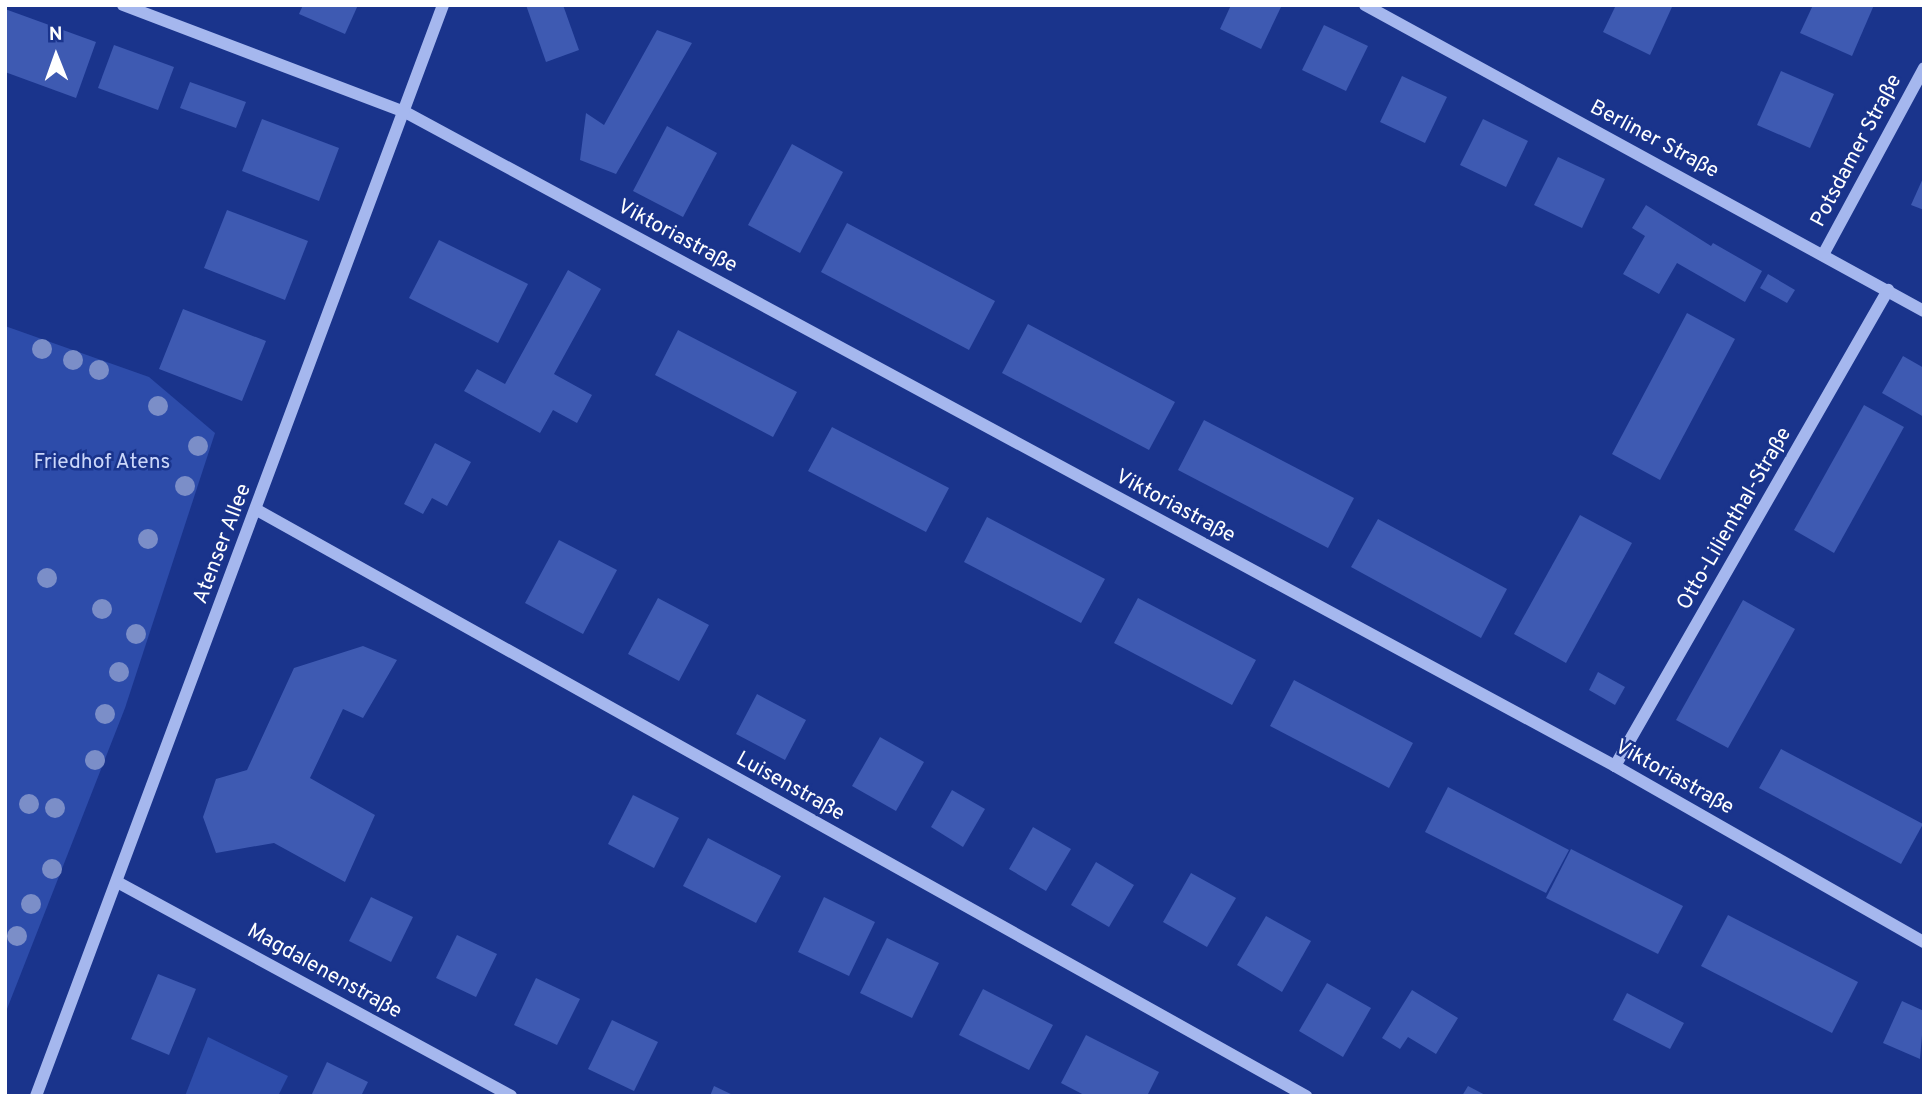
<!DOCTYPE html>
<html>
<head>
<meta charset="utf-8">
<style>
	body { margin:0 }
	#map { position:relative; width:1929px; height:1101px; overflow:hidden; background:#1a348c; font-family:Overpass,sans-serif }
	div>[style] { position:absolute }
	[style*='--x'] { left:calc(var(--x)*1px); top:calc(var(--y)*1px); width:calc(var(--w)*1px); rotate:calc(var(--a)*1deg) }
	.green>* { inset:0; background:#2d4caa }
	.building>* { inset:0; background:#3e5ab2 }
	.minor>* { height:12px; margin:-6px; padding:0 6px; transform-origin:6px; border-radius:6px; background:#a5b7ee }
	.trees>* { width:20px; height:20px; margin:-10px; border-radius:50%; background:#7b8ec8 }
	span { translate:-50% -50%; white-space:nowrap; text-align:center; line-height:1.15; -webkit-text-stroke:5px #1a348c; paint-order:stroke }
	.street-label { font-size:21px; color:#fff }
	.park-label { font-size:21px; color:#cbd7fa }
	.frame { position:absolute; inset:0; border:7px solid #fff; pointer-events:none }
	.north { position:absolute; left:21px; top:21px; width:70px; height:70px; -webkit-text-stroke:5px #1a348c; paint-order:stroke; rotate:359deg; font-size:19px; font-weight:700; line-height:28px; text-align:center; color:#fff }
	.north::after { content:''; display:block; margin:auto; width:24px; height:32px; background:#fff; clip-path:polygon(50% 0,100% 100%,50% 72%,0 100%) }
</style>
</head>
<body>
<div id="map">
	<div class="green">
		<i style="clip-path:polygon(5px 326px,149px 377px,215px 433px,125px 708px,5px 1014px)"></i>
		<i style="clip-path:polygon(208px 1037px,288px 1076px,278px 1096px,185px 1096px)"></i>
	</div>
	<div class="building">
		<i style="clip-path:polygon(303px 5px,358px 5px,345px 34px,299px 14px)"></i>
		<i style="clip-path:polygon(526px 5px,563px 5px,579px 50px,546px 62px)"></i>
		<i style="clip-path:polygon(1231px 5px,1281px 7px,1261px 49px,1220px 29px)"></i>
		<i style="clip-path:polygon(1616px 5px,1672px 7px,1650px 55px,1603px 32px)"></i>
		<i style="clip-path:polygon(1813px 5px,1874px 5px,1852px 56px,1800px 33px)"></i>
		<i style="clip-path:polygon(5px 9px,96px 42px,76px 98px,5px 72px)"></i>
		<i style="clip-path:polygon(1324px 25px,1368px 46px,1346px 91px,1302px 70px)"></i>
		<i style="clip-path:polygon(657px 30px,692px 43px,616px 174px,580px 160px,586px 113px,604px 125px)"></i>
		<i style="clip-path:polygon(114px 45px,174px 67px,158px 110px,98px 88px)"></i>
		<i style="clip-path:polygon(1781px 71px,1834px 94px,1810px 148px,1757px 125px)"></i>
		<i style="clip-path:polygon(1402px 76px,1447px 97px,1425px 143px,1380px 122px)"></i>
		<i style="clip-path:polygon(190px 82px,246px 102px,236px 128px,180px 108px)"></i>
		<i style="clip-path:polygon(262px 119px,339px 148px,319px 201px,242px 171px)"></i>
		<i style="clip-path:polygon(1483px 119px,1528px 141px,1506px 187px,1460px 165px)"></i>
		<i style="clip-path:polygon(667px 126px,717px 153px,683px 217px,633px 191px)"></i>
		<i style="clip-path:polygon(792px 144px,843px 172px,800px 253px,748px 225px)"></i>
		<i style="clip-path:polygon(1558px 157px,1605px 179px,1582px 228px,1534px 205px)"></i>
		<i style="clip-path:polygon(1924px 176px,1924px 210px,1911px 205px)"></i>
		<i style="clip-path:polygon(1646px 205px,1711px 246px,1713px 243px,1762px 271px,1745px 302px,1677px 263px,1659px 294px,1623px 274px,1645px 236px,1632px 228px)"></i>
		<i style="clip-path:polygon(227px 210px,308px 241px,285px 300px,204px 268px)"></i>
		<i style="clip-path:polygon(847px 223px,995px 301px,969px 350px,821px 272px)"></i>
		<i style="clip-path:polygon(439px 240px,528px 284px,498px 343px,409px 298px)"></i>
		<i style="clip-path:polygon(568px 270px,601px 289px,554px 374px,592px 395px,577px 423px,553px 410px,540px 433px,464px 391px,477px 369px,505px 384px)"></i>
		<i style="clip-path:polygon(1768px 274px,1795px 290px,1787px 303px,1760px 288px)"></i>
		<i style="clip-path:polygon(183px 309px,266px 341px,242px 401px,159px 369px)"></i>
		<i style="clip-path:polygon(1687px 313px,1735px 339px,1660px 480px,1612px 454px)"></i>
		<i style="clip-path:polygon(1028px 324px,1175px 402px,1149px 450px,1002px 373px)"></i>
		<i style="clip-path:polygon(678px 330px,797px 392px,773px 437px,655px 375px)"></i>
		<i style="clip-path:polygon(1903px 356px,1924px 368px,1924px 417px,1882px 393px)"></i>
		<i style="clip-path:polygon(1864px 405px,1904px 427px,1834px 553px,1794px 530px)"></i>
		<i style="clip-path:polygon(1204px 420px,1354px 498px,1328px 548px,1178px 470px)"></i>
		<i style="clip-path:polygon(832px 427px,949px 488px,926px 532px,808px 471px)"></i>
		<i style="clip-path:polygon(435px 443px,471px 462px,447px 506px,432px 498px,423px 514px,404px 504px)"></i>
		<i style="clip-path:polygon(1580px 515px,1632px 543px,1566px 663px,1514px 634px)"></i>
		<i style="clip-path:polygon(987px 517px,1105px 579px,1081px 623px,964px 562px)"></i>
		<i style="clip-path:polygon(1378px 519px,1507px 589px,1481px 638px,1351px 567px)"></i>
		<i style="clip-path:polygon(559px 540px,617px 570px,583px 634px,525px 603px)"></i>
		<i style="clip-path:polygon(658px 598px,709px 625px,679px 681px,628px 654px)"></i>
		<i style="clip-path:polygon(1138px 598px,1256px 660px,1232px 705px,1114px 643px)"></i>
		<i style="clip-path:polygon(1743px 600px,1795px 629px,1728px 748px,1676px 720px)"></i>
		<i style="clip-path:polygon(363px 646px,397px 660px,363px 718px,343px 709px,310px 778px,375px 815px,345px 882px,274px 843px,216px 853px,203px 817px,216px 779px,247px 770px,294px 668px)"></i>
		<i style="clip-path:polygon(1598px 672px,1625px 687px,1615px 705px,1589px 690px)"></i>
		<i style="clip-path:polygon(1294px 680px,1413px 743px,1389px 788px,1270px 726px)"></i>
		<i style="clip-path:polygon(757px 694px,806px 720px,785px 760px,736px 734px)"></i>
		<i style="clip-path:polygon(880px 737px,924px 762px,896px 811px,852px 786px)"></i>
		<i style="clip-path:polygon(1781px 749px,1923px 824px,1901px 864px,1759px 788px)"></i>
		<i style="clip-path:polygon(1448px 787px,1569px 850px,1546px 893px,1425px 832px)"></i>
		<i style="clip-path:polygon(952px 790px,985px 809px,963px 847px,931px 827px)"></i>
		<i style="clip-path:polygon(633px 795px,679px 818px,654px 868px,608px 844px)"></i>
		<i style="clip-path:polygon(1033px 827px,1071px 849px,1046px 891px,1009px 869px)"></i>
		<i style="clip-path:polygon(708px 838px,781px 876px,756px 923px,683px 886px)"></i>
		<i style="clip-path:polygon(1571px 849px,1683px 906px,1658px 954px,1546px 898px)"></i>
		<i style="clip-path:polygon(1096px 862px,1134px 885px,1109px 927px,1071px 905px)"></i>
		<i style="clip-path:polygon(1191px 873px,1236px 898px,1207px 947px,1163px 922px)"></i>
		<i style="clip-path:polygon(371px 897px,413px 917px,391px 962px,349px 941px)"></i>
		<i style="clip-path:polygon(824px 897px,875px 922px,849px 976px,798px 952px)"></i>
		<i style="clip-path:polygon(1728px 915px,1858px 982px,1832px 1033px,1701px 966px)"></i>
		<i style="clip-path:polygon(1266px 916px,1311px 941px,1282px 992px,1237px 965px)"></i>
		<i style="clip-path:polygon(457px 935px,497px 954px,476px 997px,436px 978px)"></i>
		<i style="clip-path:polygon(887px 938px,939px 963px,912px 1018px,860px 993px)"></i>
		<i style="clip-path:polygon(158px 974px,196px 989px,169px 1055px,131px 1039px)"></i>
		<i style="clip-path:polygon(536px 978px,580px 999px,557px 1045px,514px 1025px)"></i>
		<i style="clip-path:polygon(1327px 983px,1371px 1008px,1343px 1057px,1299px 1031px)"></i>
		<i style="clip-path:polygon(983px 989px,1053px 1025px,1029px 1070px,959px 1035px)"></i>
		<i style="clip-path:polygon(1412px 990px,1458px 1018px,1436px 1054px,1408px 1037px,1400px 1049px,1382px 1038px)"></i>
		<i style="clip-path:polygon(1627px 993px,1684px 1023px,1670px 1049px,1613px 1020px)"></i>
		<i style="clip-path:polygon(1902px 1001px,1924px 1011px,1920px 1059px,1883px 1043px)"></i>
		<i style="clip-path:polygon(612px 1020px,658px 1042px,634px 1091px,588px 1069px)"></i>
		<i style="clip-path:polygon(1086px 1035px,1159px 1072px,1147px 1096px,1086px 1096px,1061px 1083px)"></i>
		<i style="clip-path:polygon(327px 1062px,368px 1082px,361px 1096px,311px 1096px)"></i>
		<i style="clip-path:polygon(714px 1086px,735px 1096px,710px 1096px)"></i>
		<i style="clip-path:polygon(1468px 1086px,1487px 1096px,1462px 1096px)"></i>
	</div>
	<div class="minor">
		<i style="--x:123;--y:5;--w:302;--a:20.8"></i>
		<i style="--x:405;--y:112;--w:1375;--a:28.39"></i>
		<i style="--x:1615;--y:766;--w:356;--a:29.7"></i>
		<i style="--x:1365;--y:5;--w:637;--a:28.7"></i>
		<i style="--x:1824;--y:253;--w:210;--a:-61.6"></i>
		<i style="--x:257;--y:510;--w:1202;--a:29.19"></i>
		<i style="--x:1615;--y:766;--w:549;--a:-60.16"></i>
		<i style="--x:119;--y:883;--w:446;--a:28.5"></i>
		<i style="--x:36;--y:1096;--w:1164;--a:-69.54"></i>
	</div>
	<div class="trees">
		<i style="left:42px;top:349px"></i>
		<i style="left:73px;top:360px"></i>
		<i style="left:99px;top:370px"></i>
		<i style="left:158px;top:406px"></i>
		<i style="left:198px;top:446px"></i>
		<i style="left:185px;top:486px"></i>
		<i style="left:148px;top:539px"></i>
		<i style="left:47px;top:578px"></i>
		<i style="left:102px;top:609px"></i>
		<i style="left:136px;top:634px"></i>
		<i style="left:119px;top:672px"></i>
		<i style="left:105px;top:714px"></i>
		<i style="left:95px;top:760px"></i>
		<i style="left:29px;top:804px"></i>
		<i style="left:55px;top:808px"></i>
		<i style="left:52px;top:869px"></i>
		<i style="left:31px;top:904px"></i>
		<i style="left:17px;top:936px"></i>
	</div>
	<div class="street-label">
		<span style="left:1654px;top:140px;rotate:28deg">Berliner Straße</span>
		<span style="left:1857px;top:151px;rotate:-62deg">Potsdamer Straße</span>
		<span style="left:677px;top:237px;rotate:28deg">Viktoriastraße</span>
		<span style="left:1175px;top:507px;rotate:28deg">Viktoriastraße</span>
		<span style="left:1735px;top:519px;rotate:-60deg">Otto-Lilienthal-Straße</span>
		<span style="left:223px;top:544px;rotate:-69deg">Atenser Allee</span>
		<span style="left:1674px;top:778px;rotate:29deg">Viktoriastraße</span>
		<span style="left:790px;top:787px;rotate:29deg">Luisenstraße</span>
		<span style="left:324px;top:972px;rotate:29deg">Magdalenenstraße</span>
	</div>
	<div class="park-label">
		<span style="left:102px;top:463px">Friedhof Atens</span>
	</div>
	<div class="frame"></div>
	<div class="north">N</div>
</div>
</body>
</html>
